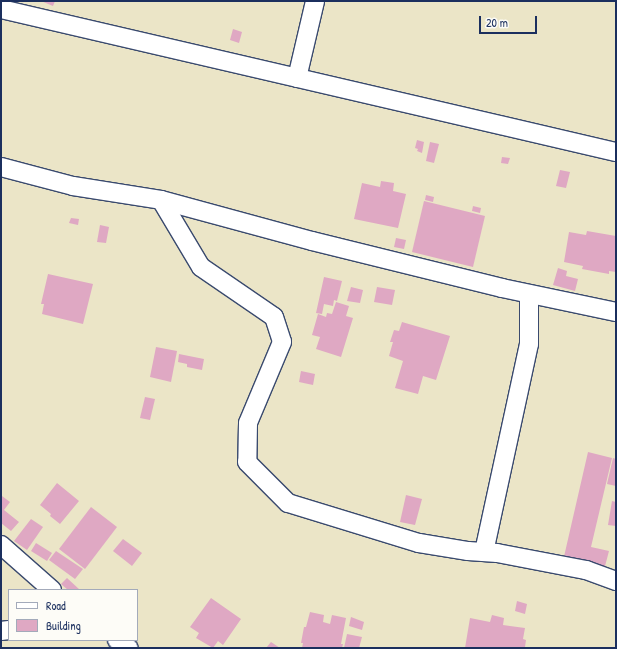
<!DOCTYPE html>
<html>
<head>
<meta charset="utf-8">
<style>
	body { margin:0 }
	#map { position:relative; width:617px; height:649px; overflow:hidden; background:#ebe5c7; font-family:"Patrick Hand",sans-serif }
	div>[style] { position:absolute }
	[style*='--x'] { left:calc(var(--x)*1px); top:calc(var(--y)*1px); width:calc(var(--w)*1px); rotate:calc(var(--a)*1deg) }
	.building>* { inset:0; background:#dfa8c3 }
	.roads { filter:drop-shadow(1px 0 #3a4a6e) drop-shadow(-1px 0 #3a4a6e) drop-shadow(0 1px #3a4a6e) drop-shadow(0 -1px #3a4a6e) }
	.minor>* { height:18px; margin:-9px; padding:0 9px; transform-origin:9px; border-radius:9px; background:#fff }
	span { translate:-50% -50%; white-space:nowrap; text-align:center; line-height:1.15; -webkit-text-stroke:4px #fdfcf7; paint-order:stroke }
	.frame { position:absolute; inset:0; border:2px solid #1b2f5e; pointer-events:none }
	.legend { position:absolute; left:8px; top:589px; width:130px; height:52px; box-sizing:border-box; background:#fdfcf7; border:1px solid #a3aaba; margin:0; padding:5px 7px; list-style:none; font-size:12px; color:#1b2f5e }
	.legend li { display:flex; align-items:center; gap:8px; height:20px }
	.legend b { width:20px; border:1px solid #a3aaba }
	.scale { position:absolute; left:479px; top:16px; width:58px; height:18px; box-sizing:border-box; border:2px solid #1b2f5e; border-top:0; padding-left:5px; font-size:12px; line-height:14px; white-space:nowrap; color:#1b2f5e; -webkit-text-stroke:3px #fdfcf7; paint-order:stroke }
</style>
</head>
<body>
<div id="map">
	<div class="building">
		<i style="clip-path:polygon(41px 1px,55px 1px,53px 6px)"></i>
		<i style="clip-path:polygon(233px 29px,242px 32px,239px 43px,230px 40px)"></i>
		<i style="clip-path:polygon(417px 140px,424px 142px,422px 153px,417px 151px,418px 149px,415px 148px)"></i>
		<i style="clip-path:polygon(430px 142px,439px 144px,434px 163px,426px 161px)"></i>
		<i style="clip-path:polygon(502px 157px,510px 158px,508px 164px,501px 163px)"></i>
		<i style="clip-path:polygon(560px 170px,570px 172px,566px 188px,556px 186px)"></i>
		<i style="clip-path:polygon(381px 181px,394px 183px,393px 191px,406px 194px,398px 228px,354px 219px,362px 183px,380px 187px)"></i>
		<i style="clip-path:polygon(426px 195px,434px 197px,433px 202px,425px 200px)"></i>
		<i style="clip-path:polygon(424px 201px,485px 216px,473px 267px,412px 252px)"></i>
		<i style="clip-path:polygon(473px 206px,481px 208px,480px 213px,472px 211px)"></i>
		<i style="clip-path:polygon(71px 218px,79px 219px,78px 225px,69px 223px)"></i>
		<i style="clip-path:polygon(100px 225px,109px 227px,106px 243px,97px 242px)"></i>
		<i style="clip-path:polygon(587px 231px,616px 236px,616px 272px,609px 271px,609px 274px,582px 269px,583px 266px,564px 262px,569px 232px,586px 235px)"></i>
		<i style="clip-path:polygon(396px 238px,406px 240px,404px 249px,394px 247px)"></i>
		<i style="clip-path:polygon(558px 268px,567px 271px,566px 276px,578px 279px,575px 291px,553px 285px)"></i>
		<i style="clip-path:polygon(48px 274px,93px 284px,83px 324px,42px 314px,44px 304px,41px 304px)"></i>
		<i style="clip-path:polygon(324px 277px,342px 281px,337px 301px,334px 300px,333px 306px,324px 304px,322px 314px,316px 313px)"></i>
		<i style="clip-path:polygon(351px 287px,363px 290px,360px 303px,347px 301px)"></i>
		<i style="clip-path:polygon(377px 287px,395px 290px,392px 305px,374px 302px)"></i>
		<i style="clip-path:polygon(336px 302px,349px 306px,346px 316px,353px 318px,341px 357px,316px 349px,320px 337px,312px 335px,318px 314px,326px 317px,327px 313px,332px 314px)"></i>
		<i style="clip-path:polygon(402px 322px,450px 336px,436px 380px,423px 376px,418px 394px,395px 388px,403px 361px,389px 356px,393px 342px,390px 342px,394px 330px,399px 331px)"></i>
		<i style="clip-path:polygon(156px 347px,177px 351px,171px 382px,150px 377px)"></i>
		<i style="clip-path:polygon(179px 354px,204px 359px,202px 370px,187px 367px,187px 364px,178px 362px)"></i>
		<i style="clip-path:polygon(301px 371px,315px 374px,313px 385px,299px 382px)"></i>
		<i style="clip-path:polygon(145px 397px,155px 399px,150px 420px,140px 418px)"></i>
		<i style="clip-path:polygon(588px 452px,612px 458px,591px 547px,609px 551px,604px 570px,563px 561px)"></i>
		<i style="clip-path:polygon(613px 458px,616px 459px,616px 486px,607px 484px)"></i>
		<i style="clip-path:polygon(57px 483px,79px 501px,60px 524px,50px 516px,51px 514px,40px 505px)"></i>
		<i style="clip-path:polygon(406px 495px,422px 499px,415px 525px,400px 522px)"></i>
		<i style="clip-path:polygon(2px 496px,10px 502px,4px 510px,19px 522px,11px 531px,1px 523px)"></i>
		<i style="clip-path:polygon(612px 501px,616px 502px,616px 526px,608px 525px)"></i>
		<i style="clip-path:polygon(91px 507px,117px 527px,85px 569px,59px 549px)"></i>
		<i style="clip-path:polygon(31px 519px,43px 527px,27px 550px,14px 541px)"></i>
		<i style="clip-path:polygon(123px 539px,142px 553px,132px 566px,113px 551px)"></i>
		<i style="clip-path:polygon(36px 543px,52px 553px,47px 561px,31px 551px)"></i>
		<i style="clip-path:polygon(56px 551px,83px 569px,75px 579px,49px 560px)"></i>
		<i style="clip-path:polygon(67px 578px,80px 590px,68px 590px,61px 584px)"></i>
		<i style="clip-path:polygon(211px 598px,241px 619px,223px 645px,218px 641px,213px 648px,196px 638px,199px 633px,190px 627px)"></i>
		<i style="clip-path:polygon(517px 601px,527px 604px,525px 614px,515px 611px)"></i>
		<i style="clip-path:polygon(310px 612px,324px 615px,323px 622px,330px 624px,332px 615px,346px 618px,341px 644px,343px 644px,342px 648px,302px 648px,303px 643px,301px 643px,304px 627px,306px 627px)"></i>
		<i style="clip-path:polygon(492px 615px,504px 618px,503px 625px,525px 628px,523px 639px,526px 640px,525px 647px,465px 648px,470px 618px,490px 622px)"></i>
		<i style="clip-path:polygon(351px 617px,364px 622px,362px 630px,349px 626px)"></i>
		<i style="clip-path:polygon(347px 634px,362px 637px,359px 648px,344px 648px)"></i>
		<i style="clip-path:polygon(271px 642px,280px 648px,266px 648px)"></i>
	</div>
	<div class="roads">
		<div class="minor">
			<i style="--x:1;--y:9;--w:631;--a:13.09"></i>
			<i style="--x:297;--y:78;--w:79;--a:-76.8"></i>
			<i style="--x:1;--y:167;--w:74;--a:14.8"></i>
			<i style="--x:73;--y:186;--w:89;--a:9"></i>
			<i style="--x:161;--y:200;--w:156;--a:15.2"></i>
			<i style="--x:312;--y:241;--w:196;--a:13.9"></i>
			<i style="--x:502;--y:288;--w:116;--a:11.9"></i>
			<i style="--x:161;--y:200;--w:78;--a:59.2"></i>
			<i style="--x:201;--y:267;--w:88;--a:34.4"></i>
			<i style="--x:274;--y:317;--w:26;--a:72"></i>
			<i style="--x:282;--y:342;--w:88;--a:112.8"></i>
			<i style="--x:248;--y:423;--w:39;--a:91"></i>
			<i style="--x:247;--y:462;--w:58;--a:45"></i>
			<i style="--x:288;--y:503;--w:137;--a:17"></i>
			<i style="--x:419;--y:543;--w:50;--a:9.3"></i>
			<i style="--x:468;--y:551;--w:29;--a:4"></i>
			<i style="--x:497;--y:553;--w:91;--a:10.8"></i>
			<i style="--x:586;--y:570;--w:32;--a:20"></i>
			<i style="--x:1;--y:545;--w:68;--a:41.4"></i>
			<i style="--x:484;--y:552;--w:213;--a:-77.8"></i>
			<i style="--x:529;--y:344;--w:50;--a:-90"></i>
			<i style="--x:1;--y:631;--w:8;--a:-7"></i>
			<i style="--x:117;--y:640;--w:14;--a:34"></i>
		</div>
	</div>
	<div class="frame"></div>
	<ul class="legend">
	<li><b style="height:5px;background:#fff"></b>Road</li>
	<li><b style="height:11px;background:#dfa8c3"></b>Building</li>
	</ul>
	<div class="scale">20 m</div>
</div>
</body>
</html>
